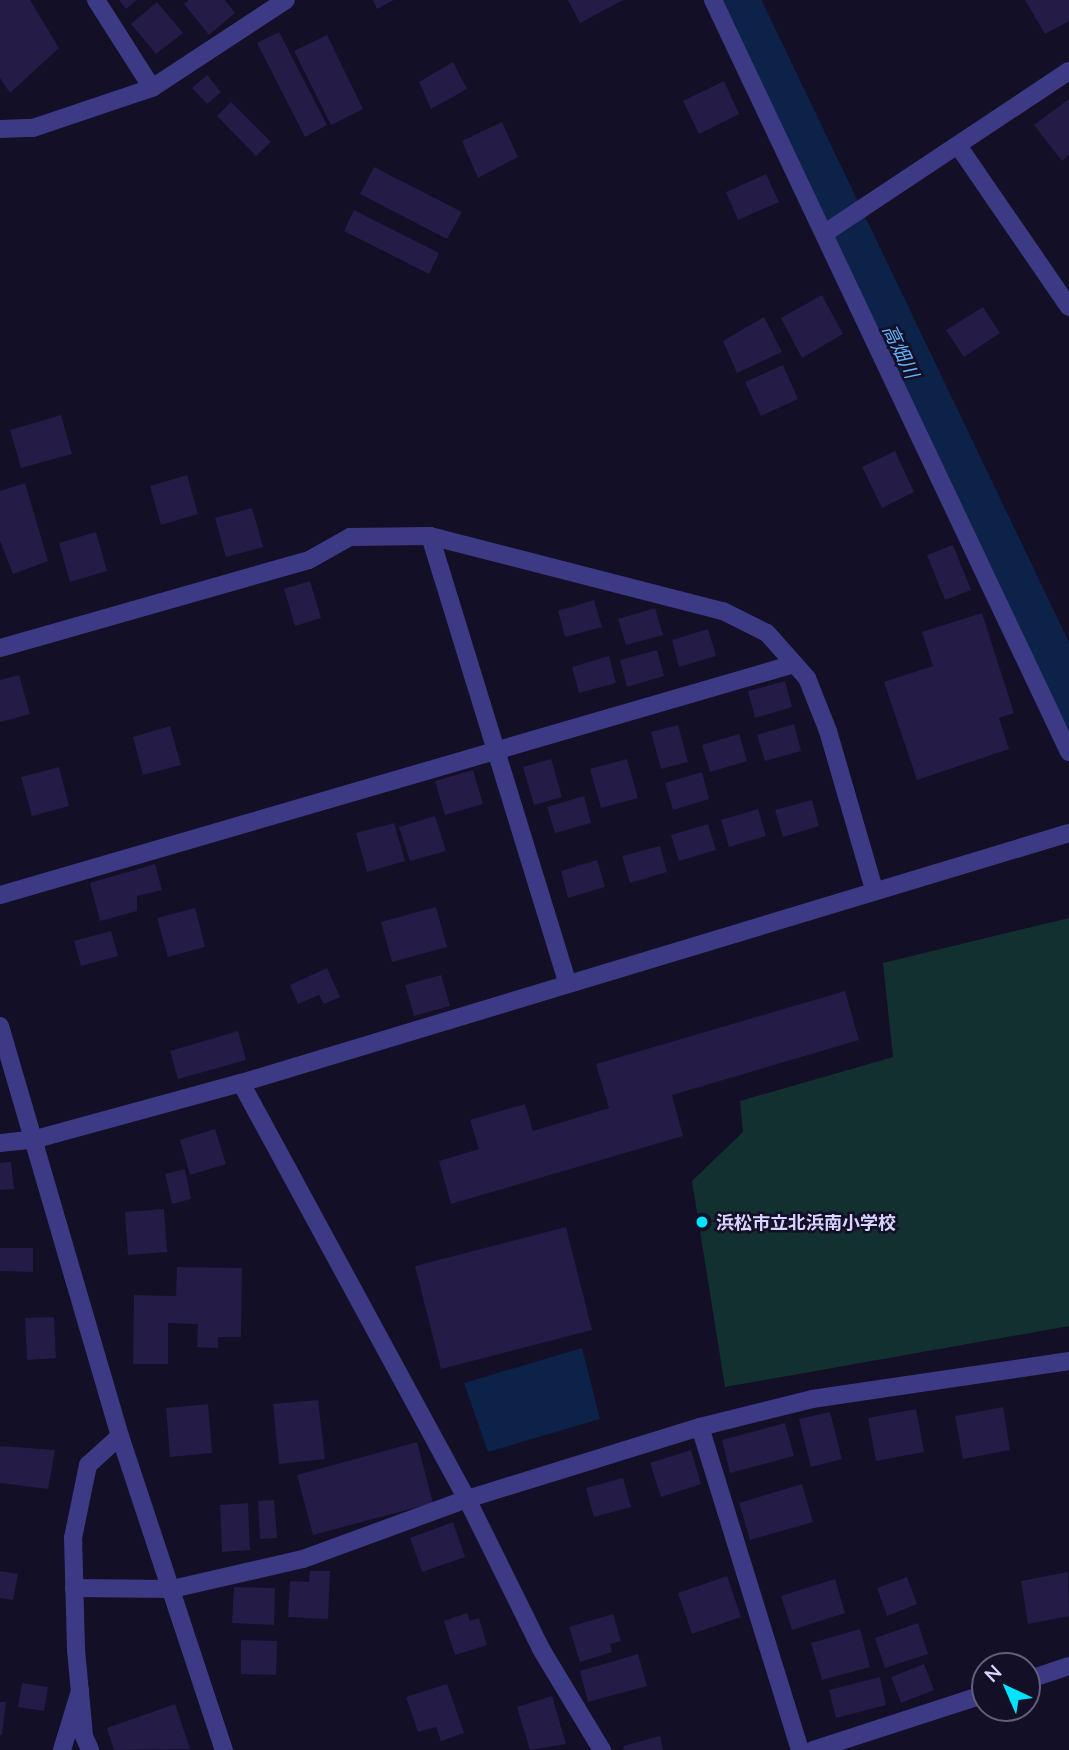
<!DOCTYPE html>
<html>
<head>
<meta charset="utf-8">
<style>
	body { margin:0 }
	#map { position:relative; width:1069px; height:1750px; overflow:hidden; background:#130f26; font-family:Lato,"Noto Sans JP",sans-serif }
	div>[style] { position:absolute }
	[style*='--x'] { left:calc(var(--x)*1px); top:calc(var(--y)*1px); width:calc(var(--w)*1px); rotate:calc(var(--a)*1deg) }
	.green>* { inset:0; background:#12302f }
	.water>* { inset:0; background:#0c2248 }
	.river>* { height:51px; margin:-25.5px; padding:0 25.5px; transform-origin:25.5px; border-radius:25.5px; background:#0c2248 }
	.building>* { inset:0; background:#241b47 }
	.minor>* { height:18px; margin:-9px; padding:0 9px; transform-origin:9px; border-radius:9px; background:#3d3a85 }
	.tertiary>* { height:18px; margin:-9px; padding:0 9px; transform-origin:9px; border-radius:9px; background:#3d3a85 }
	.dots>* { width:19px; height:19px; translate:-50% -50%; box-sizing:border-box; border:4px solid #130f26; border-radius:50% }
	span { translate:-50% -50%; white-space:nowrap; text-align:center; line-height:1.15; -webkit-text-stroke:5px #130f26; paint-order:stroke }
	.poi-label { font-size:18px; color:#d9d4ff; font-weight:700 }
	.left { translate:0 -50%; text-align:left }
	.water-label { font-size:19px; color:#62b6ff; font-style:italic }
	.north { position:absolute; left:971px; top:1652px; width:70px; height:70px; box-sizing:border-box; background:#130f26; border:2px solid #625e7d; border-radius:50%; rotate:316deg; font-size:19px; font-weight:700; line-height:28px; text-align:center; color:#d9d4ff }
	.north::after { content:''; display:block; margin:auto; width:24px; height:32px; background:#00e5ff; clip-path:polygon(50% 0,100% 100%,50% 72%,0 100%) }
</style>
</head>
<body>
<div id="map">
	<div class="green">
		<i style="clip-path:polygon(1069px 918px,1069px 1326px,725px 1387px,692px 1181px,743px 1132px,740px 1101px,893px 1057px,883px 963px)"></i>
	</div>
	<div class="water">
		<i style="clip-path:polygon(582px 1348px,600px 1419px,488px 1452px,464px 1383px)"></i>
	</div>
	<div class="river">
		<i style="--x:733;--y:0;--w:778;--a:64.42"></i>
	</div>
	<div class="building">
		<i style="clip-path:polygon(0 0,30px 0,59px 48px,10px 93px,0 78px)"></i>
		<i style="clip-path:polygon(119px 0,137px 0,126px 9px)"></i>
		<i style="clip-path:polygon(189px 0,225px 0,235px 13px,209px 35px,184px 4px)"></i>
		<i style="clip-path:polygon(373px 0,394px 0,377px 9px)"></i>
		<i style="clip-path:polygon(568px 0,623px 0,580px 23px)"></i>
		<i style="clip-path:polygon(1025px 0,1069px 0,1069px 21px,1045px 34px)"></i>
		<i style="clip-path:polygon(157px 2px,183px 33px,156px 54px,131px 24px)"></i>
		<i style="clip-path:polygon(279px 32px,327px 125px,305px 137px,257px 43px)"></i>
		<i style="clip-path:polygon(327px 35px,363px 109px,331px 125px,294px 51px)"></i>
		<i style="clip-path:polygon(453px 62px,467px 89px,431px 109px,419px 82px)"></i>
		<i style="clip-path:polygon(207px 75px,221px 92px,207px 104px,192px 88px)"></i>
		<i style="clip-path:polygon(724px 81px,739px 114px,699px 134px,683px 101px)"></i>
		<i style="clip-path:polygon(1069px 99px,1069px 155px,1062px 161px,1034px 125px)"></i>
		<i style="clip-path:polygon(231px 102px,271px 142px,256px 156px,217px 116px)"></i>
		<i style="clip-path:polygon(502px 122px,518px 157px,478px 178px,462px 141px)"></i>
		<i style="clip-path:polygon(374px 167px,462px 212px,447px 239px,360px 194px)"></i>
		<i style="clip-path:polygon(766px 174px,779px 202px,738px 220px,726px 192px)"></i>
		<i style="clip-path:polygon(354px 210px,439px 253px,429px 274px,344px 231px)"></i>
		<i style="clip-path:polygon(822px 295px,843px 334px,802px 358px,781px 318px)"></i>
		<i style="clip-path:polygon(983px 307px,1000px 333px,964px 357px,946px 330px)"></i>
		<i style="clip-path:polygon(764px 317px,782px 352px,737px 373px,723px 341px)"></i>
		<i style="clip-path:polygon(783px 365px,798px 399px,761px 416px,745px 382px)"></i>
		<i style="clip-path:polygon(61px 415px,72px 454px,21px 468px,10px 430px)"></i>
		<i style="clip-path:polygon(895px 451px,914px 492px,882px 508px,862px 467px)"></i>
		<i style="clip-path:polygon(187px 475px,198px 514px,161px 525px,150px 486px)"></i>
		<i style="clip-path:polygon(25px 483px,48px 561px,13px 574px,0 541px,0 491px)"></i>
		<i style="clip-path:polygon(252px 508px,263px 547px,226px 557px,215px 518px)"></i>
		<i style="clip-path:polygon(96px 532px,107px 571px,70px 582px,59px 543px)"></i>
		<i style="clip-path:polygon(953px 545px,971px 590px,945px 600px,927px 555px)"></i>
		<i style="clip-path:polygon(310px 581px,321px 618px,295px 626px,284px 589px)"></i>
		<i style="clip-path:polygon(594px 600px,602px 627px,565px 637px,558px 611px)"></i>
		<i style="clip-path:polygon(655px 608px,663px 635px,626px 645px,618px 619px)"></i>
		<i style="clip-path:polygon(982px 613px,1014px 713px,999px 718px,1009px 749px,917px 780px,884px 682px,933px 666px,922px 632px)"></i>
		<i style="clip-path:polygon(708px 629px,716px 656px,679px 667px,672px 640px)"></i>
		<i style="clip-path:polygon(657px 650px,664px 676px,627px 687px,620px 660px)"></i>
		<i style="clip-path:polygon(609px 656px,616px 683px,579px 693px,572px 667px)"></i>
		<i style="clip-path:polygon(19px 675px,30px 714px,0 722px,0 680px)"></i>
		<i style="clip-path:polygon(785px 681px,792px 707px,755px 718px,748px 691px)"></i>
		<i style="clip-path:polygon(794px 724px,801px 751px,765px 761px,757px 735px)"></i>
		<i style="clip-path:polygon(678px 725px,688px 762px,661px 769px,651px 732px)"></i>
		<i style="clip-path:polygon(170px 726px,181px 765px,143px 775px,133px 737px)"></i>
		<i style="clip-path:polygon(739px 734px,747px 761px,710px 772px,702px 745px)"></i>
		<i style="clip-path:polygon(551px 759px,562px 797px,534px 805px,523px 767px)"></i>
		<i style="clip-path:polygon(627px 759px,638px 798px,601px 808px,590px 769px)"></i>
		<i style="clip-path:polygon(59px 767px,69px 806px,32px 816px,21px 777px)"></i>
		<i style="clip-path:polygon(473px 770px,483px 804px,445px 815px,435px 781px)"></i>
		<i style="clip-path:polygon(702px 772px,709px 799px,673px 810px,665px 783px)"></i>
		<i style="clip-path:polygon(584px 796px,591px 823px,555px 833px,547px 807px)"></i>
		<i style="clip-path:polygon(812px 800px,819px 826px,783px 837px,775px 810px)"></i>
		<i style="clip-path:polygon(758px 809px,766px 836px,729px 847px,721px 820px)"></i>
		<i style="clip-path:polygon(435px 816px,446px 851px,410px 861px,399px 827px)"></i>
		<i style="clip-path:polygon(394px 823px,405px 861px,367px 872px,356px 833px)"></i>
		<i style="clip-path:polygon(708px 824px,716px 850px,679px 861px,671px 835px)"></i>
		<i style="clip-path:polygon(660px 846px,667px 872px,630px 883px,622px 856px)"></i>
		<i style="clip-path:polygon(597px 860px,605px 887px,568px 898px,561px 871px)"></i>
		<i style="clip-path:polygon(155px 864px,162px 890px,137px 896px,137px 911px,100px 921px,90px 883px)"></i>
		<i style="clip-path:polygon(436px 907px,447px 947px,392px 962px,381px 922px)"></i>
		<i style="clip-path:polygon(195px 908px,205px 947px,168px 957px,157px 918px)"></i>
		<i style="clip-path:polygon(111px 931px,118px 956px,81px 966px,74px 941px)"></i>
		<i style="clip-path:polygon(327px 968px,340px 997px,324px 1004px,319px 995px,298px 1004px,290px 985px)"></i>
		<i style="clip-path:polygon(441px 975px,450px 1006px,414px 1016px,405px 985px)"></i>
		<i style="clip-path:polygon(845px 991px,859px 1040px,672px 1095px,683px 1136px,451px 1204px,439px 1161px,479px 1149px,470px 1120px,525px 1104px,533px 1131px,609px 1108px,596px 1064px)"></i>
		<i style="clip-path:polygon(238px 1031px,246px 1060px,178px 1079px,170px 1051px)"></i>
		<i style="clip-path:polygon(215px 1129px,226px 1164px,190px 1175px,180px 1140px)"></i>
		<i style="clip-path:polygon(11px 1162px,14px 1189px,0 1190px,0 1163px)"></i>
		<i style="clip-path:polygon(185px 1169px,191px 1199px,172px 1204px,165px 1174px)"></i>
		<i style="clip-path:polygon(164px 1209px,167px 1252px,128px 1255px,125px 1212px)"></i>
		<i style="clip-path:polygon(566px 1227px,592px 1330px,441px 1369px,415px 1266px)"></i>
		<i style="clip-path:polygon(0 1248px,33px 1248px,33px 1272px,0 1271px)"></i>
		<i style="clip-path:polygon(177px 1267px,242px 1268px,241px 1337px,218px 1337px,218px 1348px,197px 1347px,198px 1324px,168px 1323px,168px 1364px,133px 1364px,134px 1295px,176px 1296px)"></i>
		<i style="clip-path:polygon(54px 1317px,56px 1358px,27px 1360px,25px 1318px)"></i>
		<i style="clip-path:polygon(318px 1400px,325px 1459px,279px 1464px,273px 1404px)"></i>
		<i style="clip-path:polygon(208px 1404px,212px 1453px,170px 1457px,166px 1408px)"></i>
		<i style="clip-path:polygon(1003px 1407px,1010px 1450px,963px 1459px,955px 1416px)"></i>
		<i style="clip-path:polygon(916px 1409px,924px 1452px,876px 1461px,868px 1418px)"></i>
		<i style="clip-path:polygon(830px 1412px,842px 1459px,811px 1467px,799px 1419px)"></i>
		<i style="clip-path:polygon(785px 1423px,794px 1456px,730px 1473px,722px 1440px)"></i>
		<i style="clip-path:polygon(417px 1442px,433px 1503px,313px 1535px,297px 1475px)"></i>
		<i style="clip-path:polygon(0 1446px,55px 1450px,48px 1489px,0 1483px)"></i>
		<i style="clip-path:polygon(691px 1450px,701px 1484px,661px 1497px,650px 1463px)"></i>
		<i style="clip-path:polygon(623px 1478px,631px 1507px,594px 1517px,586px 1488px)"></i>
		<i style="clip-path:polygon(802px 1484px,813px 1522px,750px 1540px,739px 1503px)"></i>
		<i style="clip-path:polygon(274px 1500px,277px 1538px,260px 1539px,258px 1501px)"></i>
		<i style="clip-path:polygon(248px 1503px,250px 1550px,222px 1552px,220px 1505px)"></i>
		<i style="clip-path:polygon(453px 1522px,465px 1557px,422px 1572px,410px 1538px)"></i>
		<i style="clip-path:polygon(0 1571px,18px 1574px,13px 1600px,0 1598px)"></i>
		<i style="clip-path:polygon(310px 1571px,330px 1571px,328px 1619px,288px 1617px,290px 1581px,309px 1582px)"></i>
		<i style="clip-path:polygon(1068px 1572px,1069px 1616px,1028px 1624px,1021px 1581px)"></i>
		<i style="clip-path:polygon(727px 1576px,741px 1617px,692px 1634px,678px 1593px)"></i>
		<i style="clip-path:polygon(907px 1577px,917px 1604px,887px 1616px,877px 1588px)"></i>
		<i style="clip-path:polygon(835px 1579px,845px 1613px,792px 1630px,781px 1596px)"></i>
		<i style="clip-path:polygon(234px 1587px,275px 1588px,274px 1625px,232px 1623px)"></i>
		<i style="clip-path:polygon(467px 1613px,470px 1621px,479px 1618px,487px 1645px,455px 1655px,444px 1621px)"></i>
		<i style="clip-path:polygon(613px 1614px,621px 1641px,610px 1644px,612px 1652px,580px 1662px,569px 1627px)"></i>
		<i style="clip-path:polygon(918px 1623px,928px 1654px,885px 1668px,875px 1638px)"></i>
		<i style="clip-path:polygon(860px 1629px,870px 1667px,822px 1680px,811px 1643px)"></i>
		<i style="clip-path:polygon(241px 1640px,277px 1641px,276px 1675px,241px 1674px)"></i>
		<i style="clip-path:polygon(638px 1654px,647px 1686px,588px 1702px,580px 1671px)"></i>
		<i style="clip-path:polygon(924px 1664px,934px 1690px,901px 1703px,891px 1677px)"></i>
		<i style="clip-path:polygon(880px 1677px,886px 1705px,836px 1718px,829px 1690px)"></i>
		<i style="clip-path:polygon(22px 1683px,48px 1687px,44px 1711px,18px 1707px)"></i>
		<i style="clip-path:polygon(447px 1684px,464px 1733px,441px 1741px,436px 1727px,418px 1732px,406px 1697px)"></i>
		<i style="clip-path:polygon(552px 1696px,566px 1744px,530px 1750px,517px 1707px)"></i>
		<i style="clip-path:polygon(0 1702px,6px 1702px,2px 1735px,0 1735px)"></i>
		<i style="clip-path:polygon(175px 1704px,190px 1749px,114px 1750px,107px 1728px)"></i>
		<i style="clip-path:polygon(660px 1736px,663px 1750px,624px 1750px,623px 1746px)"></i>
	</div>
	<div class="minor">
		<i style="--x:96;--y:0;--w:104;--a:57.5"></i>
		<i style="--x:713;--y:0;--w:832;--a:64.67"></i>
		<i style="--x:0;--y:129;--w:33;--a:-2"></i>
		<i style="--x:33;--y:128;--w:126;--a:-18.6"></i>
		<i style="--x:152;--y:88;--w:160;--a:-33.3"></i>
		<i style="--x:959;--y:147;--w:194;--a:55.5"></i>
		<i style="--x:825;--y:233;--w:293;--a:-33.6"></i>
		<i style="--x:430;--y:536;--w:469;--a:72.9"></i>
		<i style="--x:0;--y:648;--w:321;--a:-15.9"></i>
		<i style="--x:309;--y:560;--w:47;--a:-29.3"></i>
		<i style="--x:350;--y:537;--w:80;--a:-0.7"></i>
		<i style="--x:430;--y:536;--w:302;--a:14.4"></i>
		<i style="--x:723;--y:611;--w:49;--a:26.6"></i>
		<i style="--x:767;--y:633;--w:60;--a:48.4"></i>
		<i style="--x:807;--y:678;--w:57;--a:68.4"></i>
		<i style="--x:828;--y:731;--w:165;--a:73.8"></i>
		<i style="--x:0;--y:895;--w:827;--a:-16.22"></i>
		<i style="--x:241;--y:1083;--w:473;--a:61.5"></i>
		<i style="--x:467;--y:1499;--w:167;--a:63.7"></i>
		<i style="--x:541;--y:1649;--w:118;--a:58.9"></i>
		<i style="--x:0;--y:1143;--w:36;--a:-6"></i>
		<i style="--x:36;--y:1139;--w:213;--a:-15.3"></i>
		<i style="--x:241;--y:1083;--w:865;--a:-16.8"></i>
		<i style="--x:700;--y:1427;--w:338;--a:72.8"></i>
		<i style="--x:74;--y:1588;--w:98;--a:0.6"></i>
		<i style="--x:172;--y:1589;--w:134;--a:-12.9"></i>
		<i style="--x:303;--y:1559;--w:175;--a:-20.1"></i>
		<i style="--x:467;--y:1499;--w:244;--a:-17.2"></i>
		<i style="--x:700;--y:1427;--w:115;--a:-14"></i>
		<i style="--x:812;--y:1399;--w:260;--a:-8.4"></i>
		<i style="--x:1027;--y:1680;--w:44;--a:-18.4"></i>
		<i style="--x:62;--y:1750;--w:62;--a:-73"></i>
		<i style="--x:813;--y:1750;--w:181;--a:-18"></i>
	</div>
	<div class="tertiary">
		<i style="--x:0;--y:1026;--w:427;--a:73.7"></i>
		<i style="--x:120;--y:1436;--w:331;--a:71.7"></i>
		<i style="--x:90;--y:1750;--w:15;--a:-113"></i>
		<i style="--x:84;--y:1736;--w:86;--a:-95.3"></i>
		<i style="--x:76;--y:1650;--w:112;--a:-91.5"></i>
		<i style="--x:73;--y:1538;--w:75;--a:-78.4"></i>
		<i style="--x:88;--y:1465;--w:43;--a:-42.2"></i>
	</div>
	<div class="dots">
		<i style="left:702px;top:1222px;background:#00e5ff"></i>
	</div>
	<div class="poi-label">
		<span class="left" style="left:716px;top:1222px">浜松市立北浜南小学校</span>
	</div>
	<div class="water-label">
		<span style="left:901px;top:351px;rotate:64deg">高畑川</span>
	</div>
	<div class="north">N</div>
</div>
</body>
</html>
